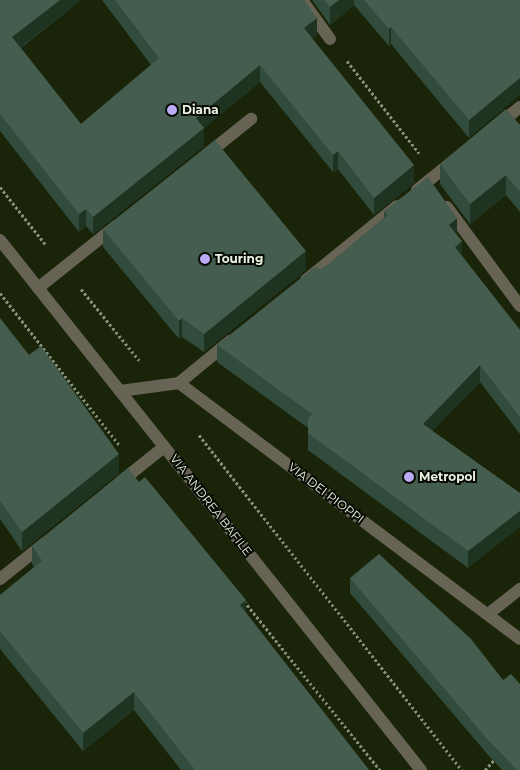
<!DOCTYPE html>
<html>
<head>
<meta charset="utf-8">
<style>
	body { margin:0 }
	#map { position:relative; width:520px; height:770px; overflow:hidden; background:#1a2408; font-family:Montserrat,sans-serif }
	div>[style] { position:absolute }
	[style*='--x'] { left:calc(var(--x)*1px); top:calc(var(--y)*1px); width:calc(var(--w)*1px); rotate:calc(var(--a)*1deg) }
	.path>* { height:3px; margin-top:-1.5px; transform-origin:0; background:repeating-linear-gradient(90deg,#858e78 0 2.5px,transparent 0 5px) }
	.lane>* { height:12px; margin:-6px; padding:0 6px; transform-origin:6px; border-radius:6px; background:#676355 }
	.street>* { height:12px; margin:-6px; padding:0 6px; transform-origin:6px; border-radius:6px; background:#676355 }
	.wall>* { inset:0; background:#314b3c }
	.shaded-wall>* { inset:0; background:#1f3420 }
	.building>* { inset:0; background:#455d4e }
	.dots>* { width:14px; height:14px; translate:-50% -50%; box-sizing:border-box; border:2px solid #070b03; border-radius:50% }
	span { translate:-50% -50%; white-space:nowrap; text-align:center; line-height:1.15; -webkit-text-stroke:4px #070b03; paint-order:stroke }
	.poi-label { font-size:12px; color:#e9f1df; font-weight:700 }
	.left { translate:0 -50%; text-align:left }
	.street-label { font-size:12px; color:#e9f1df }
</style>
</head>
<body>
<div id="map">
	<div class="path">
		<i style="--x:347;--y:61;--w:117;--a:52"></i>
		<i style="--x:0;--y:187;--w:74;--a:51.6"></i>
		<i style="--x:81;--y:289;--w:92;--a:50.8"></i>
		<i style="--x:0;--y:293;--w:194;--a:51.9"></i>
		<i style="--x:199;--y:435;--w:426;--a:51.9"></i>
		<i style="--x:244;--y:601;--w:217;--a:51.2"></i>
		<i style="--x:485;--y:770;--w:15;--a:-48"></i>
	</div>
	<div class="lane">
		<i style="--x:302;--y:0;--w:48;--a:54.3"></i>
		<i style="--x:499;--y:124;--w:27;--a:-39"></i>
		<i style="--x:206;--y:155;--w:58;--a:-38.7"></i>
		<i style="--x:417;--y:190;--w:48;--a:-39"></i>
		<i style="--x:447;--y:207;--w:123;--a:53.6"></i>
		<i style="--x:306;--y:280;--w:117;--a:-39.1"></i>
		<i style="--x:38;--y:288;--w:100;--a:-38.5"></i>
		<i style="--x:179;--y:383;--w:66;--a:-39.5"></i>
		<i style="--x:488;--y:614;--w:41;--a:-38"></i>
	</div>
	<div class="street">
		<i style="--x:0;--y:240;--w:677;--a:51.54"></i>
		<i style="--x:120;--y:391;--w:60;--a:-7.7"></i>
		<i style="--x:179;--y:383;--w:426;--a:36.9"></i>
		<i style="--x:119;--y:483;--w:58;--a:-38.7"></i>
		<i style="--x:0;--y:579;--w:58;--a:-38.7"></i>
	</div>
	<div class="wall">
		<i style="clip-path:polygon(0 0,81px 0,21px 48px,81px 124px,151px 65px,102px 0,304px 0,317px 35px,312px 39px,414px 183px,374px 215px,338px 169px,333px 172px,260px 82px,204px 128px,204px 146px,93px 234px,86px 226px,79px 232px,0 131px)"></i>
		<i style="clip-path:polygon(312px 0,520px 0,469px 138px,391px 44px,389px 46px,354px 5px,330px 25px)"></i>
		<i style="clip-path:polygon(520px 125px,520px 212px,506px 195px,470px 224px,440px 184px,440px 164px)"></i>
		<i style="clip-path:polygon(384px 211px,457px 235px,462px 256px,520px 330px,520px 434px,480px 382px,432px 431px,520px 493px,468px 568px,308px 450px,308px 428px,217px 362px,217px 345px,320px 270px,330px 263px,384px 218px)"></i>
		<i style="clip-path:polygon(103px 229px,306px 270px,204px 352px,182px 337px,179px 339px,103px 247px)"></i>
		<i style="clip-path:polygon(0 318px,119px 473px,22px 551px,0 519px)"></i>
		<i style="clip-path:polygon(139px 482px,246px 613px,369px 770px,181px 770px,134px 710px,83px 751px,0 649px,0 595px,34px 567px,32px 564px,32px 546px)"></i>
		<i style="clip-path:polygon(350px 578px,503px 680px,520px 770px,502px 770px,489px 756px,350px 593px)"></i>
	</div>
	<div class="shaded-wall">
		<i style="clip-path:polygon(60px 0,81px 0,12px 54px,12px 37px)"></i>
		<i style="clip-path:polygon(339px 0,354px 0,354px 5px,330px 25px,330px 7px)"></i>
		<i style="clip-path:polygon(317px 18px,317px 35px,304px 46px,304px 28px)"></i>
		<i style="clip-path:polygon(391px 27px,391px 44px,389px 46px,389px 29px)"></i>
		<i style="clip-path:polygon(260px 65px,260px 82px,196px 135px,196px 118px)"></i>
		<i style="clip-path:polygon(520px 78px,520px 95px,469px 138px,469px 120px)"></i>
		<i style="clip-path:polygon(204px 128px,204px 146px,93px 234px,93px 217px)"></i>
		<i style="clip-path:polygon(338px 151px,338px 169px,333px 172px,333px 155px)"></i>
		<i style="clip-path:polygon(414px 165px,414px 183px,374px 215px,374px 198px)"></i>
		<i style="clip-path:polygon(506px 175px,506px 195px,470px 224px,470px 204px)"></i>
		<i style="clip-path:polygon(86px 209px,86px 226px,79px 232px,79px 214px)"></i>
		<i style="clip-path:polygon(457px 218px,457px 234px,449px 225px)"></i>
		<i style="clip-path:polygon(462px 241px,462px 258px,455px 247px)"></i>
		<i style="clip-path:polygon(306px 251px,306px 270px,204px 352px,204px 334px)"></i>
		<i style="clip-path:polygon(182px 318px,182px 337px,179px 339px,179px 321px)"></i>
		<i style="clip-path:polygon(480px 365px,480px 382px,423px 441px,423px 424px)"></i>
		<i style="clip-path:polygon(119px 454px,119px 473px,22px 551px,22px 532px)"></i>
		<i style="clip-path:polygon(520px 511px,520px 527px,468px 568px,468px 551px)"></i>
		<i style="clip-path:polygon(246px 600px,246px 618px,240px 605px)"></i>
		<i style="clip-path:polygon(134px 692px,134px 710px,83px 751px,83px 733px)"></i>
	</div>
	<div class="building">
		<i style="clip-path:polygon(0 0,60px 0,12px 37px,81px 124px,159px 58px,115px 0,304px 0,317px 18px,304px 28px,414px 165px,374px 198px,338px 151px,333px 155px,260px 65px,196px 118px,204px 128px,93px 217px,86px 209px,79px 214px,0 114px)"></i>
		<i style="clip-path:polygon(324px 0,339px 0,330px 7px)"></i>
		<i style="clip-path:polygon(364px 0,520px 0,520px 78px,469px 120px,391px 27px,389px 29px)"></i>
		<i style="clip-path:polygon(506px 109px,520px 125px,520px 192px,506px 175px,470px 204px,440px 164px)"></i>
		<i style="clip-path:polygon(215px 140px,306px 251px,204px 334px,182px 318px,179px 321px,103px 229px)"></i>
		<i style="clip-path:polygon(428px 177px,457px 218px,449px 225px,462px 241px,455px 247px,520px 330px,520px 417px,480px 365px,423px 424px,520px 493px,520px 511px,468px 551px,308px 433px,308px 419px,312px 414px,217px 345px,316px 266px,320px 270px,330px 263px,388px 215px,384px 211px)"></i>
		<i style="clip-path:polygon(0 318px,29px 355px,41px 346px,119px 454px,22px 532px,0 501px)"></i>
		<i style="clip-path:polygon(128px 468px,139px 482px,145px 477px,246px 600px,240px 605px,369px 770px,195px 770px,134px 692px,83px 733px,0 631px,0 595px,42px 561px,32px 546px)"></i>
		<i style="clip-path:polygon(379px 554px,471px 639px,503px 680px,511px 674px,520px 684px,520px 770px,517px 770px,489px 741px,350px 578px)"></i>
	</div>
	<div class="dots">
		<i style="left:172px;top:110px;background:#bcaaf5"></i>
		<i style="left:205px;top:259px;background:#bcaaf5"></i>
		<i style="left:409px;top:477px;background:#bcaaf5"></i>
	</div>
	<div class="poi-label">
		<span class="left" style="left:182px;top:110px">Diana</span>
		<span class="left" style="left:215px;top:259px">Touring</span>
		<span class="left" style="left:419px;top:477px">Metropol</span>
	</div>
	<div class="street-label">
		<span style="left:326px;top:493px;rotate:37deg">VIA DEI PIOPPI</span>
		<span style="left:211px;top:505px;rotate:52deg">VIA ANDREA BAFILE</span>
	</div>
</div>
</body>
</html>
